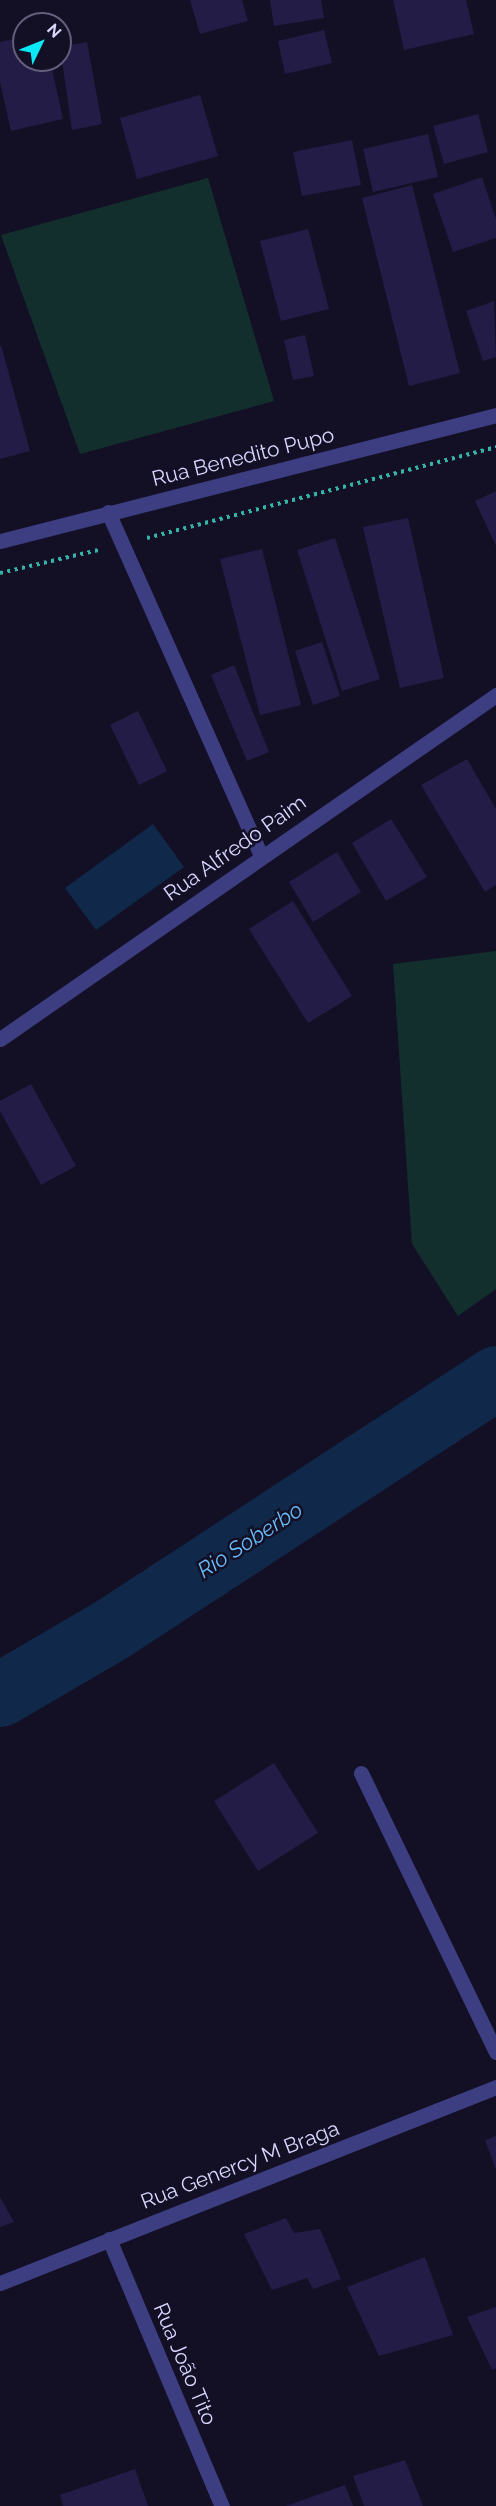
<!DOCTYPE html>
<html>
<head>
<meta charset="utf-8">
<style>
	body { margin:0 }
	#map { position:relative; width:496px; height:2506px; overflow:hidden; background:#131025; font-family:Raleway,sans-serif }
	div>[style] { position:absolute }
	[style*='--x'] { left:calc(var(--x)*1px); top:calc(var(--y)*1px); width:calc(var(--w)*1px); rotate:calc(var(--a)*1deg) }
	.green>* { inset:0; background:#132f2d }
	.water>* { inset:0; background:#102849 }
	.river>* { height:64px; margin:-32px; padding:0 32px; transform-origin:32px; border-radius:32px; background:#102849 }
	.building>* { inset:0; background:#231c46 }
	.path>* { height:4px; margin-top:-2px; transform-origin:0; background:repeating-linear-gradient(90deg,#34b3a6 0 3px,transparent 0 7.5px) }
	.minor>* { height:15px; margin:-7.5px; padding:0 7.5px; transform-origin:7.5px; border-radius:7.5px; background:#3d3d82 }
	span { translate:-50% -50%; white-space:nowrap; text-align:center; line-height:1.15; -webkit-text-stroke:5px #131025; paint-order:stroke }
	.street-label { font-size:21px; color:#d8d5fe }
	.water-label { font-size:22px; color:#67bcfa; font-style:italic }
	.north { position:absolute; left:12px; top:12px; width:60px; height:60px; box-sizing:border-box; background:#131025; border:2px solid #625f7c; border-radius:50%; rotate:47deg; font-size:16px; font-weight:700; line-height:24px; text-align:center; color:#d8d5fe }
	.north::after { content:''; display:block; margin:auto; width:21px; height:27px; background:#09e9f6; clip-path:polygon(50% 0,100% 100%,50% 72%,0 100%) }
</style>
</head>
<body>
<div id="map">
	<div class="green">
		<i style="clip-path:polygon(208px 178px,274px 401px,80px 454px,1px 235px)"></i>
		<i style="clip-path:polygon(496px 951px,496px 1289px,458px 1316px,412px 1244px,393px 964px)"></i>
	</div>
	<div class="water">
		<i style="clip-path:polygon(153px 824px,184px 867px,96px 930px,65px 888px)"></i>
	</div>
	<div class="river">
		<i style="--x:0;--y:1695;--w:131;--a:-30.3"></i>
		<i style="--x:113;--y:1629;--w:458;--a:-33.2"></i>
	</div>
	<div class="building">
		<i style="clip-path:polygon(190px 0,242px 0,248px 21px,200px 34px)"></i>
		<i style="clip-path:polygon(270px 0,321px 0,324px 18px,274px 26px)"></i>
		<i style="clip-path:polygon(393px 0,466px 0,474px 34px,404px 50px)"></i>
		<i style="clip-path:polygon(324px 30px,332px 63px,285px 74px,278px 41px)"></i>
		<i style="clip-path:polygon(24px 37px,24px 60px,50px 60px,63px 119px,11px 131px,0 82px,0 42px)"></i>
		<i style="clip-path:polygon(87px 42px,102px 124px,72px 130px,60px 47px)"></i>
		<i style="clip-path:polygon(200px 95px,218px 156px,137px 179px,120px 118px)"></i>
		<i style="clip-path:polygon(478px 114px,488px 152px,444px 164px,433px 126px)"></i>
		<i style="clip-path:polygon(428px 134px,438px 177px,373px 192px,363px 149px)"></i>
		<i style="clip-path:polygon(352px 140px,361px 185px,302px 196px,293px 152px)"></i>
		<i style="clip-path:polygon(482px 177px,496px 219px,496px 238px,453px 252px,433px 194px)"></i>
		<i style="clip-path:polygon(412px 185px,460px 373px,409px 386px,362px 198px)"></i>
		<i style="clip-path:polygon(308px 229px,329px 309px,281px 321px,260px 241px)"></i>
		<i style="clip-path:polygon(494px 301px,496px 357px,483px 361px,466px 311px)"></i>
		<i style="clip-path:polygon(305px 335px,314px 376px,293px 380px,284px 340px)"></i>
		<i style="clip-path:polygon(1px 345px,30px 451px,0 459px,0 346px)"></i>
		<i style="clip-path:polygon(496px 491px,496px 546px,475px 501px)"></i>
		<i style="clip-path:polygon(408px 518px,444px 678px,400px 688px,363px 527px)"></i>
		<i style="clip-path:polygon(335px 538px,380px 679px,342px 691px,297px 550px)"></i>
		<i style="clip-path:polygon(262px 549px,301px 705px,260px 715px,220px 559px)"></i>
		<i style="clip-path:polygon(322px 642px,340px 696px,313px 705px,295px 651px)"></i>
		<i style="clip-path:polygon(234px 665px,269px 752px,247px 761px,211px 675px)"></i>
		<i style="clip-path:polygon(138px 711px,167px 771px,139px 785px,110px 725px)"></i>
		<i style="clip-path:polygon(467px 759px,496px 809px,496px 885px,485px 892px,421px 785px)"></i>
		<i style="clip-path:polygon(391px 819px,427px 877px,386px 901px,352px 843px)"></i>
		<i style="clip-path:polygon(337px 852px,361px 892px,313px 922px,289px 882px)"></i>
		<i style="clip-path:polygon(293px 901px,352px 996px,308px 1023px,249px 929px)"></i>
		<i style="clip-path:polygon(31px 1084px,76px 1166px,41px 1185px,0 1111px,0 1101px)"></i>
		<i style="clip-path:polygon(274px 1763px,318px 1833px,258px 1871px,214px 1801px)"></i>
		<i style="clip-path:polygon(496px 2136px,496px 2170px,485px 2140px)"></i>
		<i style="clip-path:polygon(0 2197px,14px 2222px,0 2227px)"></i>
		<i style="clip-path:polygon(286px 2218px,294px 2233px,320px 2229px,341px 2279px,313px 2289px,307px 2278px,272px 2290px,244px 2234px)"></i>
		<i style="clip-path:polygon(425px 2257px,453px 2335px,379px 2356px,347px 2287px)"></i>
		<i style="clip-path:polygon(496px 2307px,496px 2368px,492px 2370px,467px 2317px)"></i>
		<i style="clip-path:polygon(405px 2460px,423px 2506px,364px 2506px,353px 2476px)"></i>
		<i style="clip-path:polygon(135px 2469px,148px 2506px,63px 2506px,60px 2495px)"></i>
		<i style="clip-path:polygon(345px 2485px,353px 2506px,286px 2506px)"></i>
	</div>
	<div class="path">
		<i style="--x:147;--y:538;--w:361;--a:-14.6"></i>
		<i style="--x:0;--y:573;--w:101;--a:-13.2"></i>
	</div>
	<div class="minor">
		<i style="--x:108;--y:512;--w:376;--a:66"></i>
		<i style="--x:0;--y:541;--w:512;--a:-14.25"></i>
		<i style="--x:0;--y:1039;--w:604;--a:-34.74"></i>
		<i style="--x:361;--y:1773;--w:310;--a:64.2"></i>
		<i style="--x:109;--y:2239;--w:290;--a:67.1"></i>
		<i style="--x:0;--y:2283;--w:533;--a:-21.56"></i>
	</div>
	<div class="street-label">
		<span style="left:243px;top:457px;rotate:-14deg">Rua Benedito Pupo</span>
		<span style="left:235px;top:848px;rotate:-35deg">Rua Alfredo Paim</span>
		<span style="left:240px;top:2165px;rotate:-21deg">Rua Genercy M Braga</span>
		<span style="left:185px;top:2364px;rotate:67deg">Rua João Tito</span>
	</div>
	<div class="water-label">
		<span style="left:250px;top:1540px;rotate:-33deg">Rio Soberbo</span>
	</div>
	<div class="north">N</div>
</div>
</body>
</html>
